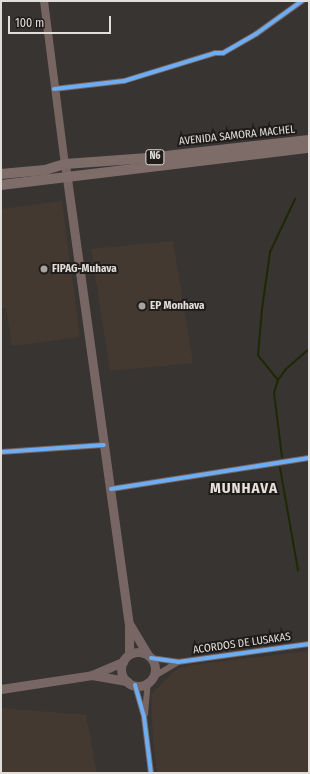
<!DOCTYPE html>
<html>
<head>
<meta charset="utf-8">
<style>
	body { margin:0 }
	#map { position:relative; width:310px; height:774px; overflow:hidden; background:#373432; font-family:"Fira Sans Condensed",sans-serif }
	div>[style] { position:absolute }
	[style*='--x'] { left:calc(var(--x)*1px); top:calc(var(--y)*1px); width:calc(var(--w)*1px); rotate:calc(var(--a)*1deg) }
	.built>* { inset:0; background:#433931 }
	.stream>* { height:2px; margin:-1px; padding:0 1px; transform-origin:1px; border-radius:1px; background:#1e2904 }
	.minor>* { height:6px; margin:-3px; padding:0 3px; transform-origin:3px; border-radius:3px; background:#776562 }
	.tertiary>* { height:8px; margin:-4px; padding:0 4px; transform-origin:4px; border-radius:4px; background:#776562 }
	.secondary>* { height:9px; margin:-4.5px; padding:0 4.5px; transform-origin:4.5px; border-radius:4.5px; background:#786664 }
	.secondary>.ring { margin:-4.5px; padding:0; box-sizing:content-box; background:none; border:9px solid #786664; border-radius:50% }
	.trunk>* { height:10px; margin:-5px; padding:0 5px; transform-origin:5px; border-radius:5px; background:#7e6c69 }
	.cycleway>* { height:4px; margin:-2px; padding:0 2px; transform-origin:2px; border-radius:2px; background:#6dadf4 }
	.dots>* { width:11px; height:11px; translate:-50% -50%; box-sizing:border-box; border:2px solid #1f1c1a; border-radius:50% }
	span { translate:-50% -50%; white-space:nowrap; text-align:center; line-height:1.15; -webkit-text-stroke:4px #1f1c1a; paint-order:stroke }
	.shield-label span { padding:1px 3px; background:#1f1c1a; border:1px solid; border-radius:3px; -webkit-text-stroke-width:0 }
	.shield-label { font-size:10px; color:#e0ddda; font-weight:700 }
	.street-label { font-size:11px; color:#e0ddda }
	.poi-label { font-size:11px; color:#e0ddda; font-weight:700 }
	.left { translate:0 -50%; text-align:left }
	.district-label { font-size:15px; color:#e8e0db; font-weight:700; letter-spacing:1px }
	.frame { position:absolute; inset:0; border:2px solid #e0ddda; pointer-events:none }
	.scale { position:absolute; left:8px; top:16px; width:103px; height:18px; box-sizing:border-box; border:2px solid #e0ddda; border-top:0; padding-left:5px; font-size:12px; line-height:14px; white-space:nowrap; color:#e0ddda; -webkit-text-stroke:3px #1f1c1a; paint-order:stroke }
</style>
</head>
<body>
<div id="map">
	<div class="built">
		<i style="clip-path:polygon(62px 201px,80px 337px,12px 346px,6px 308px,1px 308px,1px 209px)"></i>
		<i style="clip-path:polygon(173px 241px,193px 363px,110px 371px,91px 249px)"></i>
		<i style="clip-path:polygon(309px 651px,309px 773px,157px 773px,153px 740px,151px 695px,175px 670px,192px 665px)"></i>
		<i style="clip-path:polygon(1px 708px,86px 715px,97px 773px,1px 773px)"></i>
	</div>
	<div class="stream">
		<i style="--x:278;--y:380;--w:32;--a:-129"></i>
		<i style="--x:258;--y:355;--w:46;--a:-85"></i>
		<i style="--x:262;--y:309;--w:58;--a:-82"></i>
		<i style="--x:270;--y:252;--w:59;--a:-64.7"></i>
		<i style="--x:282;--y:457;--w:64;--a:-97.1"></i>
		<i style="--x:274;--y:393;--w:14;--a:-73"></i>
		<i style="--x:278;--y:380;--w:14;--a:-54"></i>
		<i style="--x:286;--y:369;--w:30;--a:-41"></i>
		<i style="--x:280;--y:468;--w:104;--a:80"></i>
	</div>
	<div class="minor">
		<i style="--x:54;--y:89;--w:70;--a:-6.5"></i>
		<i style="--x:124;--y:81;--w:95;--a:-17.1"></i>
		<i style="--x:215;--y:53;--w:8;--a:0"></i>
		<i style="--x:223;--y:53;--w:38;--a:-30"></i>
		<i style="--x:256;--y:34;--w:57;--a:-35.7"></i>
		<i style="--x:1;--y:452;--w:103;--a:-3.9"></i>
		<i style="--x:111;--y:489;--w:200;--a:-8.9"></i>
		<i style="--x:151;--y:658;--w:27;--a:8"></i>
		<i style="--x:178;--y:662;--w:132;--a:-7.8"></i>
		<i style="--x:153;--y:677;--w:29;--a:-31"></i>
		<i style="--x:135;--y:685;--w:33;--a:74"></i>
		<i style="--x:144;--y:717;--w:56;--a:82.9"></i>
		<i style="--x:145;--y:714;--w:32;--a:-85"></i>
	</div>
	<div class="tertiary">
		<i style="--x:44;--y:1;--w:164;--a:82.7"></i>
	</div>
	<div class="secondary">
		<i style="--x:65;--y:164;--w:464;--a:82.1"></i>
		<i style="--x:129;--y:624;--w:30;--a:90"></i>
		<i style="--x:130;--y:625;--w:35;--a:59"></i>
		<i class="ring" style="left:121px;top:652px;width:25px;height:25px"></i>
		<i style="--x:92;--y:675;--w:36;--a:10"></i>
		<i style="--x:1;--y:689;--w:92;--a:-8.7"></i>
		<i style="--x:92;--y:675;--w:34;--a:-23"></i>
	</div>
	<div class="trunk">
		<i style="--x:1;--y:174;--w:44;--a:-5.2"></i>
		<i style="--x:45;--y:170;--w:21;--a:-17"></i>
		<i style="--x:65;--y:164;--w:83;--a:-4.1"></i>
		<i style="--x:148;--y:158;--w:162;--a:-6.4"></i>
		<i style="--x:1;--y:185;--w:310;--a:-6.9"></i>
	</div>
	<div class="cycleway">
		<i style="--x:54;--y:89;--w:70;--a:-6.5"></i>
		<i style="--x:124;--y:81;--w:95;--a:-17.1"></i>
		<i style="--x:215;--y:53;--w:8;--a:0"></i>
		<i style="--x:223;--y:53;--w:38;--a:-30"></i>
		<i style="--x:256;--y:34;--w:57;--a:-35.7"></i>
		<i style="--x:1;--y:452;--w:103;--a:-3.9"></i>
		<i style="--x:111;--y:489;--w:200;--a:-8.9"></i>
		<i style="--x:151;--y:658;--w:27;--a:8"></i>
		<i style="--x:178;--y:662;--w:132;--a:-7.8"></i>
		<i style="--x:135;--y:685;--w:33;--a:74"></i>
		<i style="--x:144;--y:717;--w:56;--a:82.9"></i>
	</div>
	<div class="dots">
		<i style="left:44px;top:269px;background:#a5a29f"></i>
		<i style="left:142px;top:306px;background:#a5a29f"></i>
	</div>
	<div class="shield-label">
		<span style="left:155px;top:157px">N6</span>
	</div>
	<div class="street-label">
		<span style="left:237px;top:136px;rotate:-6deg">AVENIDA SAMORA MACHEL</span>
		<span style="left:242px;top:644px;rotate:-8deg">ACORDOS DE LUSAKAS</span>
	</div>
	<div class="poi-label">
		<span class="left" style="left:52px;top:269px">FIPAG-Muhava</span>
		<span class="left" style="left:150px;top:306px">EP Monhava</span>
	</div>
	<div class="district-label">
		<span style="left:244px;top:489px">MUNHAVA</span>
	</div>
	<div class="frame"></div>
	<div class="scale">100 m</div>
</div>
</body>
</html>
